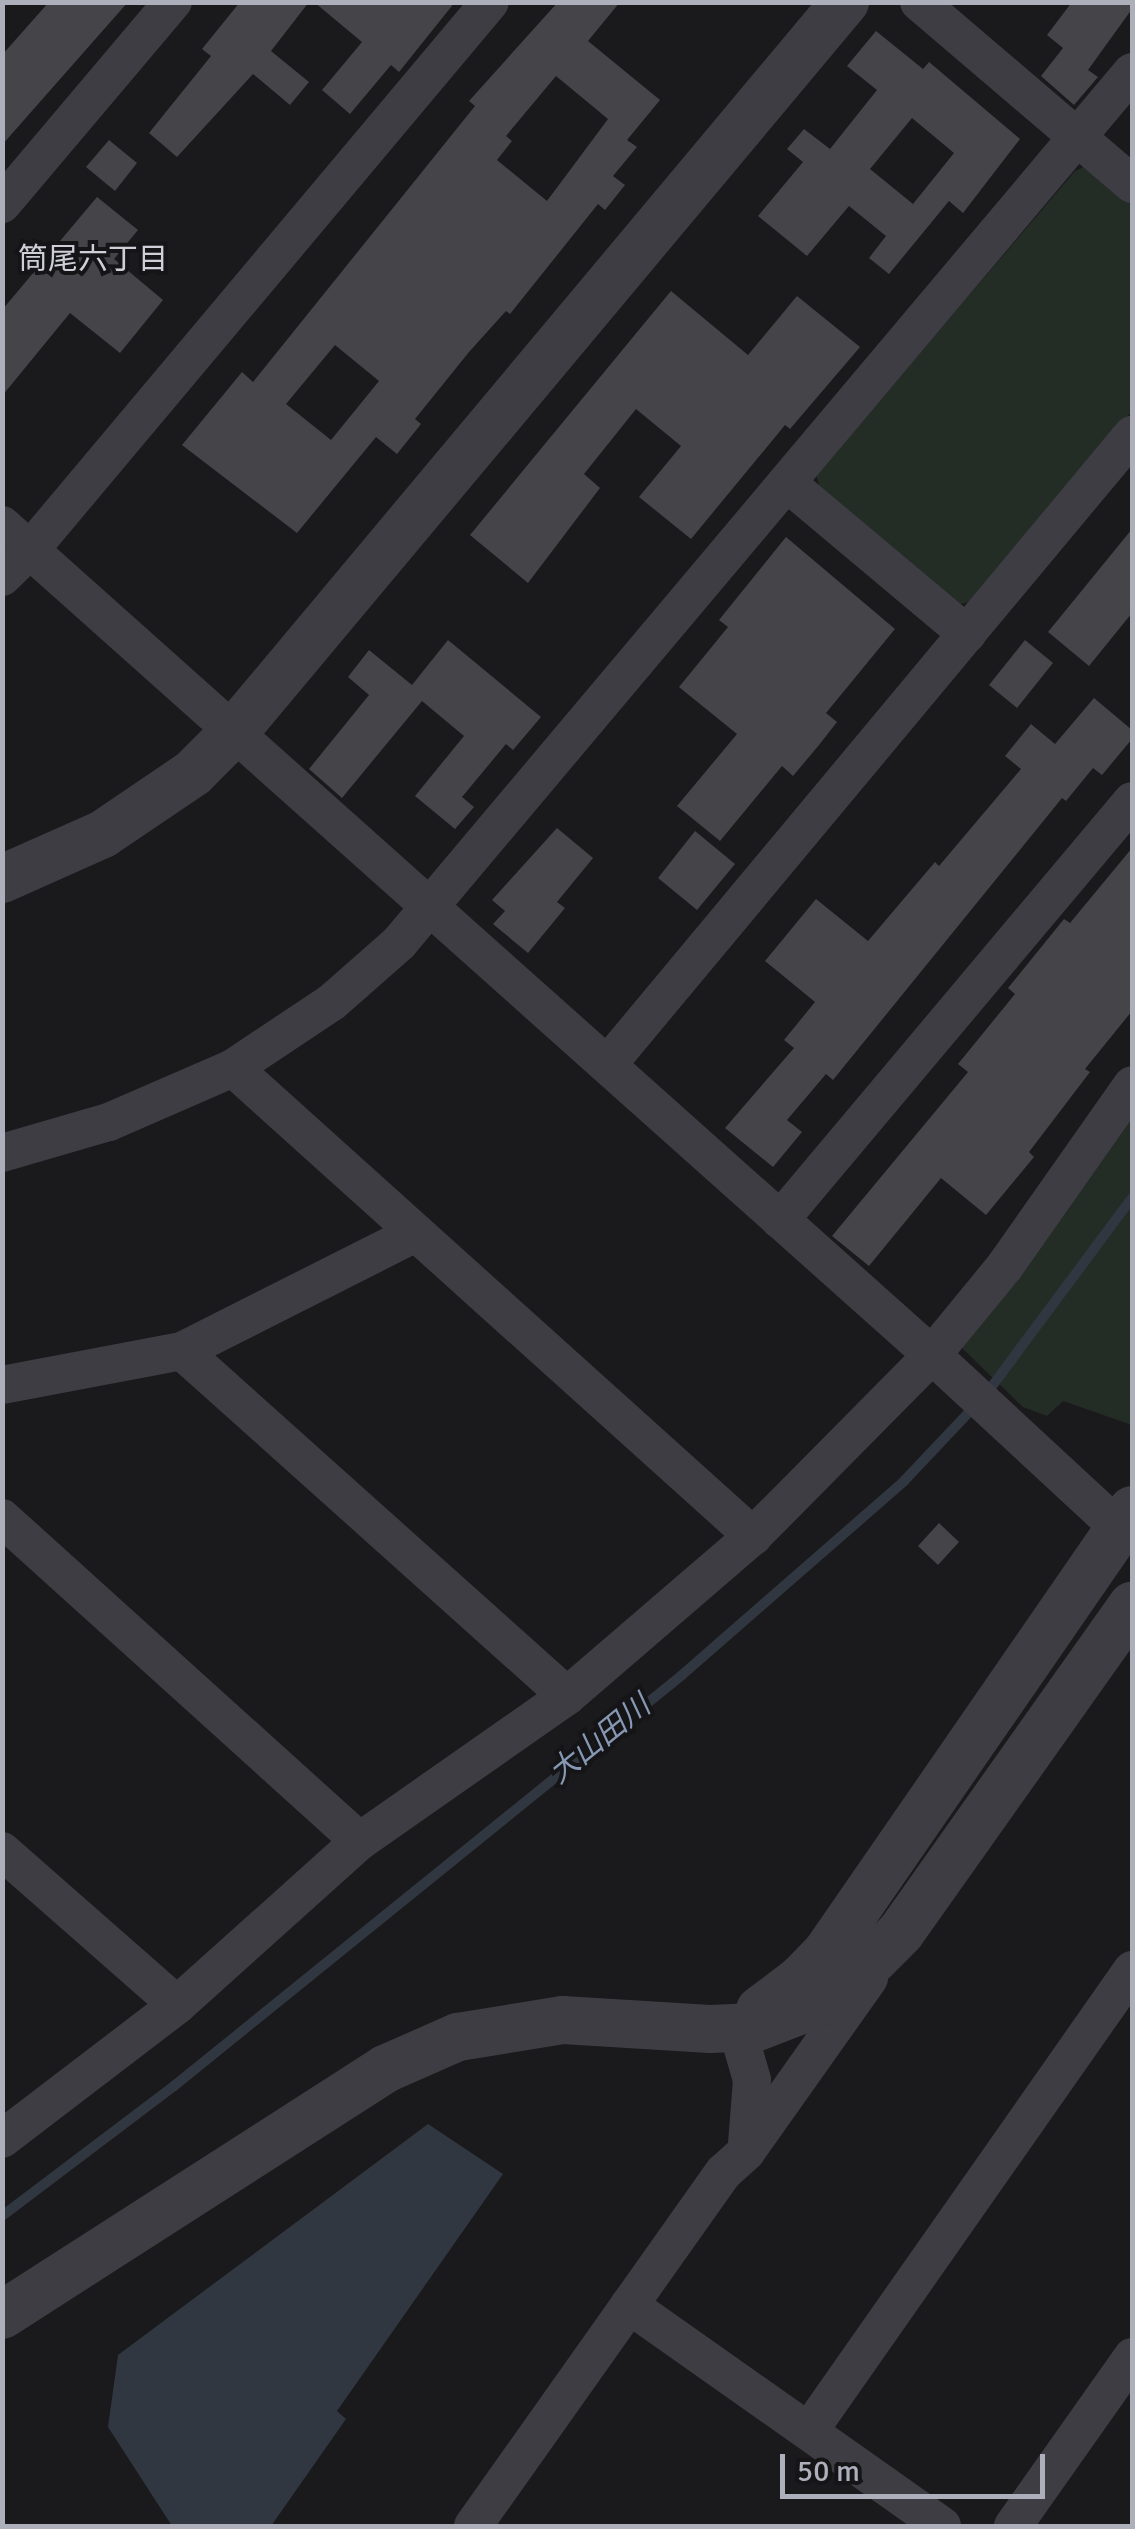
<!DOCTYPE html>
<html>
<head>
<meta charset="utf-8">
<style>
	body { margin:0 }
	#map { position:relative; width:1135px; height:2529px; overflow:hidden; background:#1a1a1c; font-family:Signika,"Noto Sans JP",sans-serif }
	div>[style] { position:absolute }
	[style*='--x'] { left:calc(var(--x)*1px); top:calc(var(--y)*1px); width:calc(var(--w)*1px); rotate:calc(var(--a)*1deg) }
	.green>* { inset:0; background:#242c26 }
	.water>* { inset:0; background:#303740 }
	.stream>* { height:10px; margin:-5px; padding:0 5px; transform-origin:5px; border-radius:5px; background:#303740 }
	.building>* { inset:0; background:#444449 }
	.minor>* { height:38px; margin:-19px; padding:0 19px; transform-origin:19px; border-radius:19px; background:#3d3d43 }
	.tertiary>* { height:48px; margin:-24px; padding:0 24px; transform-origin:24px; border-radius:24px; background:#3d3d43 }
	span { translate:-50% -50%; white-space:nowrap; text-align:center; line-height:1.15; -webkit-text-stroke:8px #151517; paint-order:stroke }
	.neighbourhood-label { font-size:30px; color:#cecfd7 }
	.water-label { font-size:30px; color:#8698b4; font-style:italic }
	.frame { position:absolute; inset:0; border:5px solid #adafbb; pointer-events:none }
	.scale { position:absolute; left:780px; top:2454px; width:265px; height:45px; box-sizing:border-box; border:5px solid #adafbb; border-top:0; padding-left:12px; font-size:30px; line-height:35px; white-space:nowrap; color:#adafbb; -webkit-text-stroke:8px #151517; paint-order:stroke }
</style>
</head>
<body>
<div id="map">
	<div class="green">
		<i style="clip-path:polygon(1088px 165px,1132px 205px,1132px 411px,970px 602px,956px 605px,822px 494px,816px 475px,1075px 171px)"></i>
		<i style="clip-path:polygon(1132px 1111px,1132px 1425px,1063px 1401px,1047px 1416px,1023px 1407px,960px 1346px)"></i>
	</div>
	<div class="water">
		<i style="clip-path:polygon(428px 2124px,503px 2174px,337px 2411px,346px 2419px,271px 2526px,172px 2526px,108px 2427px,118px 2355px)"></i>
	</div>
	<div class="stream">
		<i style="--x:987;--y:1393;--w:243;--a:-53.4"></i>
		<i style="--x:2;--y:2216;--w:216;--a:-37.1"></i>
		<i style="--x:174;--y:2086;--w:653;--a:-38.97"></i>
		<i style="--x:682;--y:1675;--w:295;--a:-41.1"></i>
		<i style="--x:904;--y:1481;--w:103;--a:-46.6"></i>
	</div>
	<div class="building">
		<i style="clip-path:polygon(49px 2px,128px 2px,2px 145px,2px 55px)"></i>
		<i style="clip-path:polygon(240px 2px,309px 2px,271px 51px,309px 82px,290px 105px,253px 74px,177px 157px,149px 133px,211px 56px,202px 49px)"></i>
		<i style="clip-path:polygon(314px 2px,455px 2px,399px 72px,391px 65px,350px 114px,322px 90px,362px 42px)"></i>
		<i style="clip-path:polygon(evenodd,558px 2px,620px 2px,588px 41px,660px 100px,627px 140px,637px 147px,613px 176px,625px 185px,605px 210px,598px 204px,510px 314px,506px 311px,469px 352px,415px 419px,421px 424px,397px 454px,376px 437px,297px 533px,182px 445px,242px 372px,253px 382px,475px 106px,469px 101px,558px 2px,556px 76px,608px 119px,547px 201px,497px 160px,512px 141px,506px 136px,556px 76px,558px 2px,335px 345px,379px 381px,331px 440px,286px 404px,335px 345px)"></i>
		<i style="clip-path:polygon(1072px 2px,1132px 2px,1132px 9px,1088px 70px,1098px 77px,1074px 105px,1041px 76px,1063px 48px,1047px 35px)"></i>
		<i style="clip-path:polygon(evenodd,876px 31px,923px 69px,929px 62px,1020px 139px,963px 213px,949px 201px,889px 274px,869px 258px,886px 236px,849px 206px,807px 256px,758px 216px,803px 162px,787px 149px,804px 129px,830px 149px,877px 90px,847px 66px,876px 31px,912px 118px,954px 153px,913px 204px,870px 169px,912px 118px)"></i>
		<i style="clip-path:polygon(109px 140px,137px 163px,115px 191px,86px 167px)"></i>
		<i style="clip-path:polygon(97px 197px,138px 230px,114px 259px,163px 300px,120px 353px,70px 313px,2px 396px,2px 310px)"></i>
		<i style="clip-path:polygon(671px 291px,748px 355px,797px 296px,860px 347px,790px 429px,785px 425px,691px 539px,639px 497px,681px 446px,636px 409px,584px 474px,600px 488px,528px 583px,470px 535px)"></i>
		<i style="clip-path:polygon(1132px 529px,1132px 613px,1089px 666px,1048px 632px)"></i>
		<i style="clip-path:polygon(786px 537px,895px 629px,826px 713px,837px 722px,819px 745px,793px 776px,782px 766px,720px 841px,677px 806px,737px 734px,679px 687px,728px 627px,719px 620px)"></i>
		<i style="clip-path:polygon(448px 640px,541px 717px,513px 750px,506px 744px,462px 797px,474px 807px,455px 829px,415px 796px,464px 736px,422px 701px,342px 798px,309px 769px,369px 695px,348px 677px,369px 650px,412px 685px)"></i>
		<i style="clip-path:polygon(1025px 640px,1053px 663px,1017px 708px,989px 685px)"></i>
		<i style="clip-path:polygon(1094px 698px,1132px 730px,1132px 739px,1102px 775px,1093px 768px,1066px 801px,1062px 798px,833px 1080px,826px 1074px,787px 1120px,802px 1132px,773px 1167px,725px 1128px,794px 1048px,784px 1040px,815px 1002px,765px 961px,816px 899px,868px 941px,935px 862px,939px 866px,1021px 769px,1005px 756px,1031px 724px,1055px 744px)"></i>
		<i style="clip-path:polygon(557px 828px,593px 858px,557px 902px,565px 908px,528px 953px,493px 924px,505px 911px,492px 900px)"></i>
		<i style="clip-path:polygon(695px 831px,735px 864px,697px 910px,658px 878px)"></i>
		<i style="clip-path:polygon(1132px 848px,1132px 1011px,1085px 1069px,1090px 1072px,1029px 1152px,1034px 1157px,986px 1215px,941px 1178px,869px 1266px,832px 1236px,968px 1072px,958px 1064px,1015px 994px,1008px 988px,1064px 919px,1070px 923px)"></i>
		<i style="clip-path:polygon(939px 1523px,959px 1542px,938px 1565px,918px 1546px)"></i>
	</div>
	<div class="minor">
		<i style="--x:919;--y:2;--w:280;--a:40.5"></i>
		<i style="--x:2;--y:204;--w:265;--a:-49.8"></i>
		<i style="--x:787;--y:483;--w:235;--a:40"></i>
		<i style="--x:2;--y:525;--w:1247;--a:41.75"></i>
		<i style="--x:932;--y:1355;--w:256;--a:42.8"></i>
		<i style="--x:2;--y:577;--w:39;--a:-44"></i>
		<i style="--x:30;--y:550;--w:715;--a:-49.99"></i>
		<i style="--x:608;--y:1064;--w:819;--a:-50.2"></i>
		<i style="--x:233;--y:1068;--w:700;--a:41.99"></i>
		<i style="--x:2;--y:1153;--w:111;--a:-16.2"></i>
		<i style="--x:109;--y:1122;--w:135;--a:-23.5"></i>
		<i style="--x:233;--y:1068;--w:119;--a:-33.7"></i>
		<i style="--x:332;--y:1002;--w:89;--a:-41.4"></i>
		<i style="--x:399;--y:943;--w:1138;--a:-49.92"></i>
		<i style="--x:780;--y:1220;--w:547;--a:-49.97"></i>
		<i style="--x:182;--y:1351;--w:517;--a:41.86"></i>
		<i style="--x:2;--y:1385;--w:183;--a:-10.7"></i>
		<i style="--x:182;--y:1351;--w:262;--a:-26.8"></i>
		<i style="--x:2;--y:1518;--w:482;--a:42.1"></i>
		<i style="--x:2;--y:1851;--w:233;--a:41.3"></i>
		<i style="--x:737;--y:2028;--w:54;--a:73.9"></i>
		<i style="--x:752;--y:2080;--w:64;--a:94.5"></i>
		<i style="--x:2;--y:2139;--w:220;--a:-37.4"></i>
		<i style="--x:177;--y:2005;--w:246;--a:-41.9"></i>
		<i style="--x:360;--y:1841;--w:253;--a:-35"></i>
		<i style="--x:567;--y:1696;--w:245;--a:-40.7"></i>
		<i style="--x:753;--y:1536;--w:255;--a:-45.3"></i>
		<i style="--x:932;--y:1355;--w:115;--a:-50.6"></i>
		<i style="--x:1005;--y:1266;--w:221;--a:-54.9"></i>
		<i style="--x:629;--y:2305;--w:383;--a:35.2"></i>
		<i style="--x:809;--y:2431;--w:563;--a:-54.98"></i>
		<i style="--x:473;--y:2526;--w:434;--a:-54.7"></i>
		<i style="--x:724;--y:2172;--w:30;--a:-42"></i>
		<i style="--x:746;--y:2152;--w:213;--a:-54.7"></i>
		<i style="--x:1013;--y:2526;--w:207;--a:-54.8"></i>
	</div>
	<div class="tertiary">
		<i style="--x:2;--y:879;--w:111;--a:-24"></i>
		<i style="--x:103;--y:834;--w:109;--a:-34.1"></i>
		<i style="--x:193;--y:773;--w:59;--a:-45"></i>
		<i style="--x:235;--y:731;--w:951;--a:-50.08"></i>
		<i style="--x:760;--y:2010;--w:51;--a:-37.1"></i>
		<i style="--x:801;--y:1979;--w:37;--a:-46"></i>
		<i style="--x:827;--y:1952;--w:537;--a:-55.39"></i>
		<i style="--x:2;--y:2315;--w:455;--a:-32.7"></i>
		<i style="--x:385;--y:2069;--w:80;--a:-23.7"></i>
		<i style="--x:458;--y:2037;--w:106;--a:-9.2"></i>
		<i style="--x:563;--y:2020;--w:147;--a:3.5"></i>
		<i style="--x:710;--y:2029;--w:47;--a:-2.4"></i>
		<i style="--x:757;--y:2027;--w:70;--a:-21"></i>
		<i style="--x:822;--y:2002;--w:44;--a:-36.6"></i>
		<i style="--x:857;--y:1976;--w:62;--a:-45"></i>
		<i style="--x:901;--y:1932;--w:400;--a:-54.7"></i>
	</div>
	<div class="neighbourhood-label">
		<span style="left:93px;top:260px">筒尾六丁目</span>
	</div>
	<div class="water-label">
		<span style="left:600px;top:1740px;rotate:-39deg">大山田川</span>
	</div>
	<div class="frame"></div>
	<div class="scale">50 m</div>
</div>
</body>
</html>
